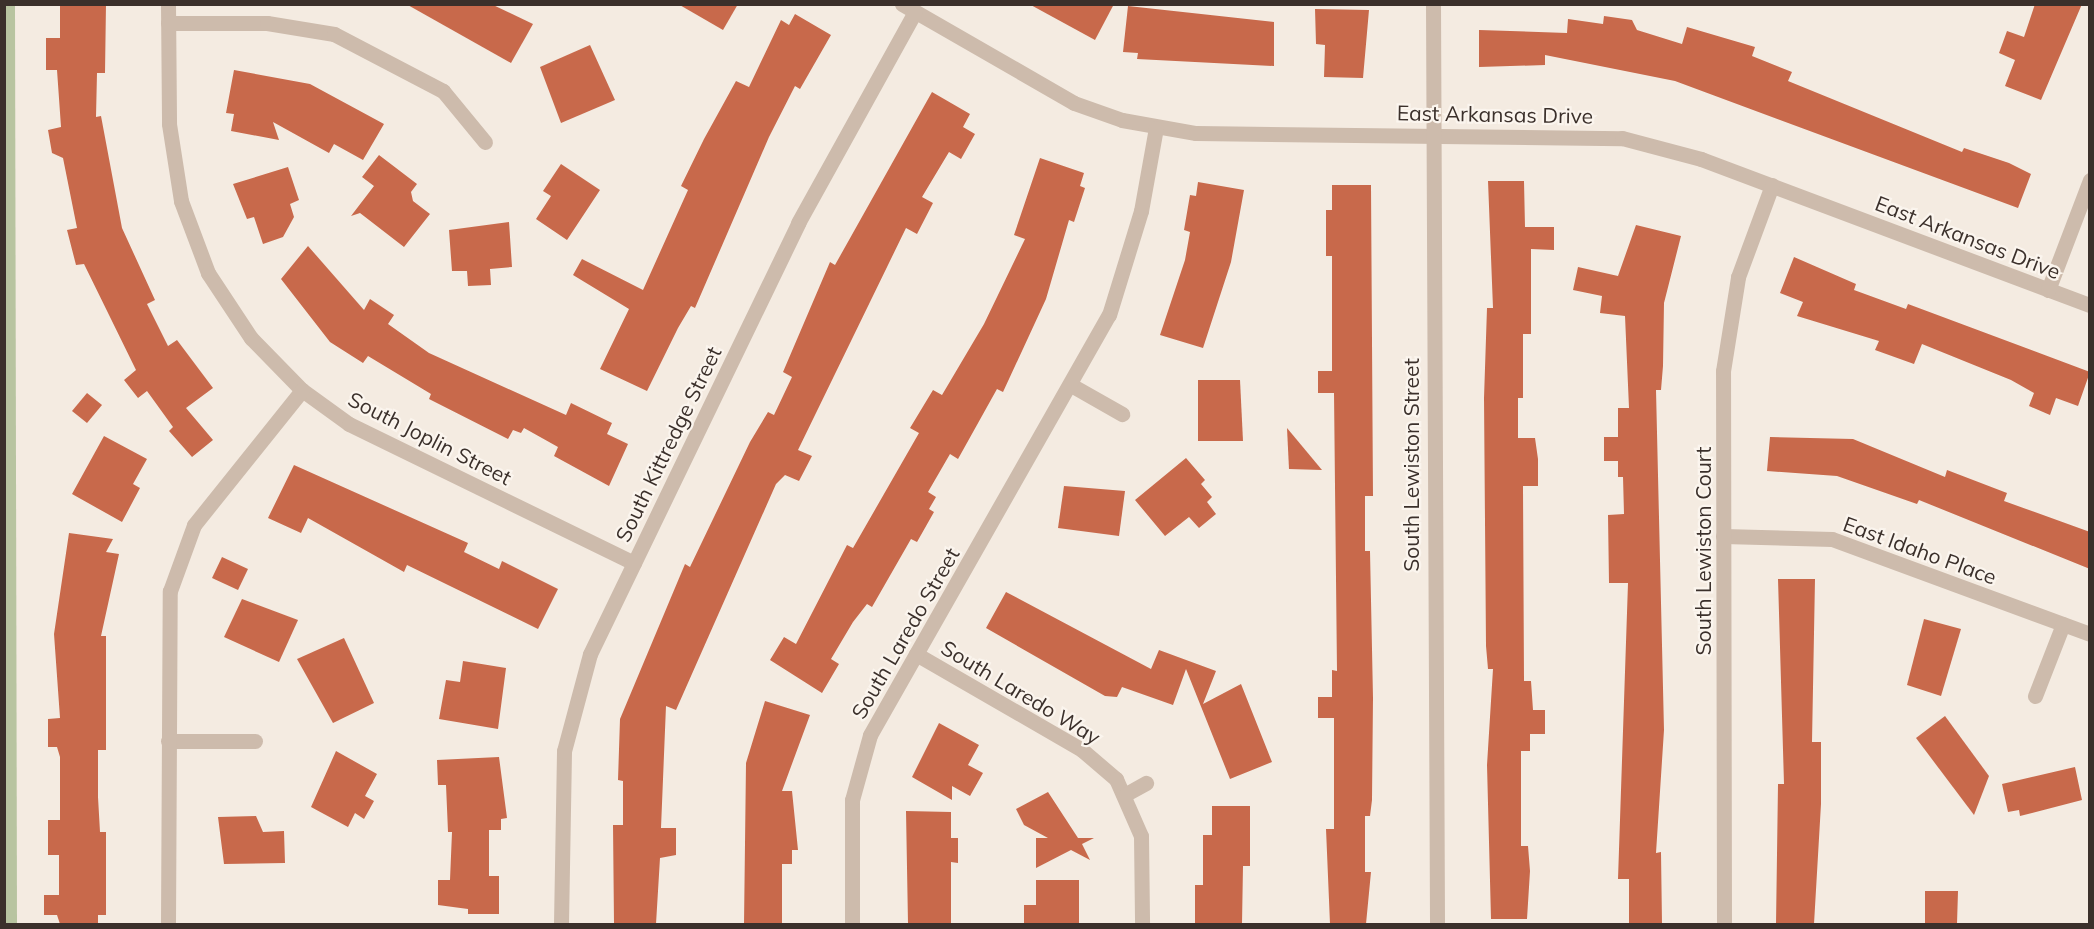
<!DOCTYPE html>
<html>
<head>
<meta charset="utf-8">
<style>
	body { margin:0 }
	#map { position:relative; width:2094px; height:929px; overflow:hidden; background:#f4ebe1; font-family:Mulish,sans-serif }
	div>[style] { position:absolute }
	[style*='--x'] { left:calc(var(--x)*1px); top:calc(var(--y)*1px); width:calc(var(--w)*1px); rotate:calc(var(--a)*1deg) }
	.green>* { inset:0; background:#b8c4a0 }
	.building>* { inset:0; background:#c8694b }
	.minor>* { height:15px; margin:-7.5px; padding:0 7.5px; transform-origin:7.5px; border-radius:7.5px; background:#cdbbac }
	span { translate:-50% -50%; white-space:nowrap; text-align:center; line-height:1.15; -webkit-text-stroke:4.5px #fbf5ee; paint-order:stroke }
	.street-label { font-size:21px; color:#3b302b }
	.frame { position:absolute; inset:0; border:6px solid #3b302b; pointer-events:none }
</style>
</head>
<body>
<div id="map">
	<div class="green">
		<i style="clip-path:polygon(15px 5px,17px 924px,5px 924px,4px 5px)"></i>
	</div>
	<div class="building">
		<i style="clip-path:polygon(60px 4px,106px 4px,105px 73px,97px 73px,96px 117px,101px 116px,122px 228px,155px 300px,147px 304px,168px 346px,177px 340px,213px 388px,186px 408px,213px 440px,192px 457px,169px 431px,173px 427px,147px 391px,138px 398px,124px 380px,136px 370px,84px 264px,76px 265px,67px 230px,77px 228px,63px 158px,52px 153px,48px 130px,61px 127px,57px 70px,46px 70px,46px 38px,60px 38px)"></i>
		<i style="clip-path:polygon(406px 4px,491px 4px,533px 24px,511px 63px)"></i>
		<i style="clip-path:polygon(678px 4px,738px 4px,723px 30px)"></i>
		<i style="clip-path:polygon(1029px 4px,1114px 4px,1095px 40px)"></i>
		<i style="clip-path:polygon(2035px 4px,2082px 4px,2041px 100px,2005px 86px,2015px 60px,1999px 53px,2007px 31px,2024px 37px)"></i>
		<i style="clip-path:polygon(1128px 6px,1274px 22px,1274px 66px,1137px 59px,1138px 53px,1123px 52px)"></i>
		<i style="clip-path:polygon(1315px 9px,1369px 10px,1363px 78px,1324px 77px,1325px 45px,1316px 44px)"></i>
		<i style="clip-path:polygon(795px 14px,831px 35px,800px 89px,795px 86px,769px 137px,695px 308px,691px 306px,678px 328px,647px 391px,600px 369px,629px 309px,573px 275px,582px 259px,643px 290px,688px 190px,681px 186px,704px 139px,736px 81px,749px 87px,781px 20px,789px 25px)"></i>
		<i style="clip-path:polygon(1604px 16px,1632px 20px,1637px 30px,1682px 44px,1687px 27px,1755px 47px,1752px 56px,1792px 72px,1788px 81px,1962px 152px,1964px 148px,2009px 163px,2031px 174px,2018px 208px,1675px 81px,1545px 55px,1545px 65px,1479px 67px,1479px 30px,1567px 33px,1568px 19px,1603px 24px)"></i>
		<i style="clip-path:polygon(590px 45px,615px 100px,561px 123px,540px 67px)"></i>
		<i style="clip-path:polygon(234px 70px,310px 84px,384px 124px,363px 160px,334px 144px,329px 153px,273px 122px,279px 140px,231px 131px,234px 114px,226px 113px)"></i>
		<i style="clip-path:polygon(932px 92px,970px 114px,963px 127px,975px 134px,961px 159px,949px 152px,922px 197px,933px 203px,917px 234px,906px 228px,798px 450px,812px 456px,799px 481px,785px 475px,776px 484px,676px 710px,666px 706px,661px 828px,676px 828px,676px 855px,660px 858px,656px 924px,614px 924px,613px 825px,623px 825px,623px 781px,618px 780px,620px 719px,685px 564px,690px 567px,750px 442px,768px 412px,774px 415px,792px 377px,783px 372px,830px 262px,835px 265px)"></i>
		<i style="clip-path:polygon(379px 155px,417px 184px,411px 192px,413px 201px,430px 214px,404px 247px,360px 213px,351px 216px,374px 186px,362px 177px)"></i>
		<i style="clip-path:polygon(1040px 158px,1084px 173px,1080px 186px,1085px 188px,1074px 222px,1069px 220px,1046px 299px,1003px 392px,997px 389px,958px 459px,950px 454px,928px 492px,936px 497px,929px 509px,934px 512px,917px 542px,911px 539px,872px 607px,867px 604px,853px 622px,831px 659px,839px 664px,822px 693px,770px 660px,784px 637px,796px 644px,847px 545px,853px 548px,919px 433px,910px 428px,933px 390px,942px 395px,984px 324px,1025px 239px,1014px 235px)"></i>
		<i style="clip-path:polygon(561px 164px,600px 190px,567px 240px,536px 219px,551px 196px,543px 191px)"></i>
		<i style="clip-path:polygon(288px 167px,299px 200px,290px 204px,294px 217px,283px 237px,263px 244px,254px 217px,247px 219px,233px 184px)"></i>
		<i style="clip-path:polygon(1488px 181px,1524px 181px,1525px 227px,1554px 227px,1554px 250px,1531px 249px,1531px 334px,1523px 334px,1523px 398px,1518px 398px,1518px 438px,1535px 438px,1538px 459px,1538px 486px,1523px 486px,1524px 681px,1531px 681px,1533px 710px,1545px 710px,1545px 734px,1530px 734px,1530px 751px,1521px 751px,1521px 846px,1528px 846px,1530px 871px,1527px 919px,1491px 919px,1487px 765px,1493px 669px,1488px 669px,1486px 646px,1484px 398px,1487px 308px,1493px 308px)"></i>
		<i style="clip-path:polygon(1198px 182px,1244px 190px,1231px 262px,1203px 348px,1160px 335px,1185px 260px,1190px 232px,1184px 230px,1190px 195px,1196px 196px)"></i>
		<i style="clip-path:polygon(1332px 185px,1371px 185px,1373px 496px,1365px 496px,1365px 551px,1370px 551px,1373px 698px,1372px 800px,1370px 816px,1365px 816px,1365px 872px,1371px 872px,1366px 924px,1330px 924px,1326px 829px,1334px 829px,1334px 718px,1318px 718px,1318px 697px,1332px 697px,1332px 670px,1337px 671px,1334px 393px,1318px 393px,1318px 371px,1332px 371px,1332px 256px,1326px 256px,1326px 210px,1332px 210px)"></i>
		<i style="clip-path:polygon(509px 222px,512px 267px,490px 269px,491px 285px,468px 286px,467px 271px,452px 271px,449px 230px)"></i>
		<i style="clip-path:polygon(1636px 225px,1681px 236px,1664px 303px,1663px 366px,1661px 390px,1656px 390px,1664px 730px,1656px 853px,1661px 852px,1662px 924px,1629px 924px,1629px 879px,1618px 879px,1628px 583px,1609px 583px,1608px 515px,1624px 514px,1623px 477px,1618px 477px,1618px 461px,1604px 461px,1604px 437px,1618px 437px,1618px 408px,1629px 408px,1625px 316px,1600px 313px,1602px 296px,1573px 290px,1578px 267px,1618px 276px)"></i>
		<i style="clip-path:polygon(308px 246px,364px 310px,370px 299px,394px 315px,388px 324px,429px 353px,566px 415px,571px 403px,612px 423px,607px 434px,628px 444px,609px 486px,554px 456px,558px 447px,524px 428px,521px 433px,513px 430px,508px 439px,429px 399px,431px 394px,368px 356px,363px 363px,330px 342px,281px 279px)"></i>
		<i style="clip-path:polygon(1794px 257px,1856px 284px,1854px 290px,1906px 309px,1908px 304px,2090px 372px,2078px 406px,2056px 398px,2050px 415px,2029px 406px,2034px 393px,2011px 380px,1922px 344px,1914px 364px,1875px 350px,1879px 341px,1797px 316px,1803px 302px,1780px 293px)"></i>
		<i style="clip-path:polygon(1198px 380px,1240px 380px,1243px 441px,1198px 441px)"></i>
		<i style="clip-path:polygon(87px 393px,102px 405px,87px 423px,72px 411px)"></i>
		<i style="clip-path:polygon(1287px 428px,1322px 470px,1289px 469px)"></i>
		<i style="clip-path:polygon(104px 436px,147px 459px,133px 484px,140px 488px,122px 522px,72px 494px)"></i>
		<i style="clip-path:polygon(1770px 437px,1853px 439px,1945px 477px,1947px 470px,2007px 493px,2004px 501px,2090px 532px,2090px 569px,1919px 500px,1917px 504px,1837px 476px,1767px 471px)"></i>
		<i style="clip-path:polygon(1186px 458px,1205px 480px,1201px 484px,1212px 497px,1207px 502px,1216px 514px,1199px 528px,1189px 517px,1165px 536px,1135px 500px)"></i>
		<i style="clip-path:polygon(294px 465px,468px 543px,464px 552px,499px 569px,502px 561px,558px 589px,538px 629px,407px 565px,404px 572px,308px 518px,301px 533px,268px 518px)"></i>
		<i style="clip-path:polygon(1064px 486px,1125px 491px,1119px 536px,1058px 528px)"></i>
		<i style="clip-path:polygon(69px 533px,113px 539px,106px 552px,119px 554px,101px 636px,106px 636px,106px 750px,98px 750px,98px 797px,100px 832px,106px 832px,106px 915px,98px 915px,98px 924px,60px 924px,57px 915px,44px 915px,44px 895px,59px 895px,59px 855px,48px 855px,48px 820px,60px 820px,60px 757px,57px 747px,48px 747px,48px 719px,60px 718px,54px 634px)"></i>
		<i style="clip-path:polygon(222px 557px,248px 569px,238px 590px,212px 578px)"></i>
		<i style="clip-path:polygon(1778px 579px,1815px 579px,1812px 742px,1821px 742px,1821px 804px,1814px 924px,1776px 924px,1778px 784px,1784px 784px)"></i>
		<i style="clip-path:polygon(1006px 592px,1151px 669px,1159px 650px,1216px 671px,1203px 704px,1241px 684px,1272px 762px,1230px 779px,1186px 669px,1173px 705px,1122px 687px,1117px 697px,1105px 696px,986px 628px)"></i>
		<i style="clip-path:polygon(242px 599px,298px 620px,279px 662px,224px 637px)"></i>
		<i style="clip-path:polygon(1924px 619px,1961px 629px,1941px 696px,1907px 685px)"></i>
		<i style="clip-path:polygon(344px 638px,374px 703px,333px 723px,297px 659px)"></i>
		<i style="clip-path:polygon(463px 661px,506px 668px,498px 729px,439px 719px,446px 680px,460px 682px)"></i>
		<i style="clip-path:polygon(765px 701px,810px 715px,782px 791px,792px 791px,798px 850px,792px 850px,792px 864px,782px 864px,782px 924px,744px 924px,746px 763px)"></i>
		<i style="clip-path:polygon(1945px 716px,1989px 776px,1974px 815px,1916px 738px)"></i>
		<i style="clip-path:polygon(939px 723px,979px 745px,968px 765px,983px 773px,970px 796px,952px 786px,952px 800px,912px 777px)"></i>
		<i style="clip-path:polygon(336px 751px,377px 774px,365px 796px,374px 801px,364px 819px,355px 813px,348px 827px,311px 807px)"></i>
		<i style="clip-path:polygon(499px 757px,507px 818px,501px 819px,501px 830px,489px 830px,489px 876px,499px 876px,499px 914px,468px 914px,468px 909px,438px 905px,438px 880px,450px 880px,452px 832px,448px 832px,446px 785px,438px 785px,437px 760px)"></i>
		<i style="clip-path:polygon(2075px 767px,2082px 800px,2020px 816px,2019px 810px,2008px 812px,2002px 784px)"></i>
		<i style="clip-path:polygon(1048px 792px,1078px 838px,1094px 838px,1082px 844px,1090px 860px,1071px 850px,1036px 868px,1036px 838px,1048px 838px,1024px 825px,1016px 809px)"></i>
		<i style="clip-path:polygon(1212px 806px,1250px 806px,1250px 866px,1243px 866px,1242px 924px,1195px 923px,1195px 885px,1203px 885px,1203px 835px,1212px 835px)"></i>
		<i style="clip-path:polygon(906px 811px,951px 812px,951px 838px,958px 838px,958px 863px,951px 862px,951px 924px,908px 924px)"></i>
		<i style="clip-path:polygon(256px 816px,263px 832px,284px 831px,285px 863px,224px 864px,218px 817px)"></i>
		<i style="clip-path:polygon(1036px 880px,1079px 880px,1079px 924px,1024px 924px,1024px 905px,1036px 905px)"></i>
		<i style="clip-path:polygon(1925px 891px,1958px 891px,1957px 924px,1925px 924px)"></i>
	</div>
	<div class="minor">
		<i style="--x:168;--y:4;--w:120;--a:89.5"></i>
		<i style="--x:169;--y:124;--w:78;--a:81.1"></i>
		<i style="--x:181;--y:201;--w:77;--a:69.4"></i>
		<i style="--x:208;--y:273;--w:78;--a:56.5"></i>
		<i style="--x:251;--y:338;--w:73;--a:45.6"></i>
		<i style="--x:302;--y:390;--w:58;--a:35.9"></i>
		<i style="--x:349;--y:424;--w:317;--a:26"></i>
		<i style="--x:902;--y:4;--w:198;--a:29.9"></i>
		<i style="--x:1074;--y:103;--w:51;--a:19.5"></i>
		<i style="--x:1122;--y:120;--w:75;--a:10"></i>
		<i style="--x:1196;--y:133;--w:426;--a:0.7"></i>
		<i style="--x:1622;--y:138;--w:82;--a:14.9"></i>
		<i style="--x:1701;--y:159;--w:415;--a:20.6"></i>
		<i style="--x:1433;--y:4;--w:920;--a:89.75"></i>
		<i style="--x:168;--y:23;--w:99;--a:0"></i>
		<i style="--x:267;--y:23;--w:68;--a:9.3"></i>
		<i style="--x:334;--y:34;--w:123;--a:27.6"></i>
		<i style="--x:443;--y:91;--w:66;--a:50.5"></i>
		<i style="--x:2048;--y:290;--w:118;--a:-69.1"></i>
		<i style="--x:1071;--y:385;--w:59;--a:29.6"></i>
		<i style="--x:1723;--y:536;--w:109;--a:1.6"></i>
		<i style="--x:1832;--y:539;--w:275;--a:20.2"></i>
		<i style="--x:916;--y:654;--w:192;--a:30"></i>
		<i style="--x:1082;--y:750;--w:45;--a:40.5"></i>
		<i style="--x:1116;--y:779;--w:62;--a:66.3"></i>
		<i style="--x:1141;--y:836;--w:88;--a:89.3"></i>
		<i style="--x:2035;--y:696;--w:77;--a:-68.7"></i>
		<i style="--x:168;--y:741;--w:87;--a:0"></i>
		<i style="--x:1126;--y:794;--w:23;--a:-29"></i>
		<i style="--x:168;--y:924;--w:333;--a:-89.7"></i>
		<i style="--x:170;--y:591;--w:70;--a:-70"></i>
		<i style="--x:194;--y:525;--w:173;--a:-51.3"></i>
		<i style="--x:561;--y:924;--w:173;--a:-89"></i>
		<i style="--x:564;--y:751;--w:100;--a:-75"></i>
		<i style="--x:590;--y:654;--w:479;--a:-64.2"></i>
		<i style="--x:798;--y:223;--w:241;--a:-61"></i>
		<i style="--x:852;--y:924;--w:124;--a:-90"></i>
		<i style="--x:852;--y:800;--w:67;--a:-74.5"></i>
		<i style="--x:870;--y:735;--w:483;--a:-60.4"></i>
		<i style="--x:1109;--y:315;--w:109;--a:-72.9"></i>
		<i style="--x:1141;--y:211;--w:84;--a:-79.8"></i>
		<i style="--x:1724;--y:924;--w:553;--a:-90.1"></i>
		<i style="--x:1723;--y:371;--w:95;--a:-80.9"></i>
		<i style="--x:1738;--y:277;--w:98;--a:-69.7"></i>
	</div>
	<div class="street-label">
		<span style="left:1495px;top:114px;rotate:1deg">East Arkansas Drive</span>
		<span style="left:1968px;top:237px;rotate:21deg">East Arkansas Drive</span>
		<span style="left:430px;top:438px;rotate:27deg">South Joplin Street</span>
		<span style="left:668px;top:444px;rotate:-64deg">South Kittredge Street</span>
		<span style="left:1411px;top:465px;rotate:-90deg">South Lewiston Street</span>
		<span style="left:1920px;top:550px;rotate:20deg">East Idaho Place</span>
		<span style="left:1703px;top:551px;rotate:-90deg">South Lewiston Court</span>
		<span style="left:905px;top:633px;rotate:-60deg">South Laredo Street</span>
		<span style="left:1021px;top:692px;rotate:31deg">South Laredo Way</span>
	</div>
	<div class="frame"></div>
</div>
</body>
</html>
